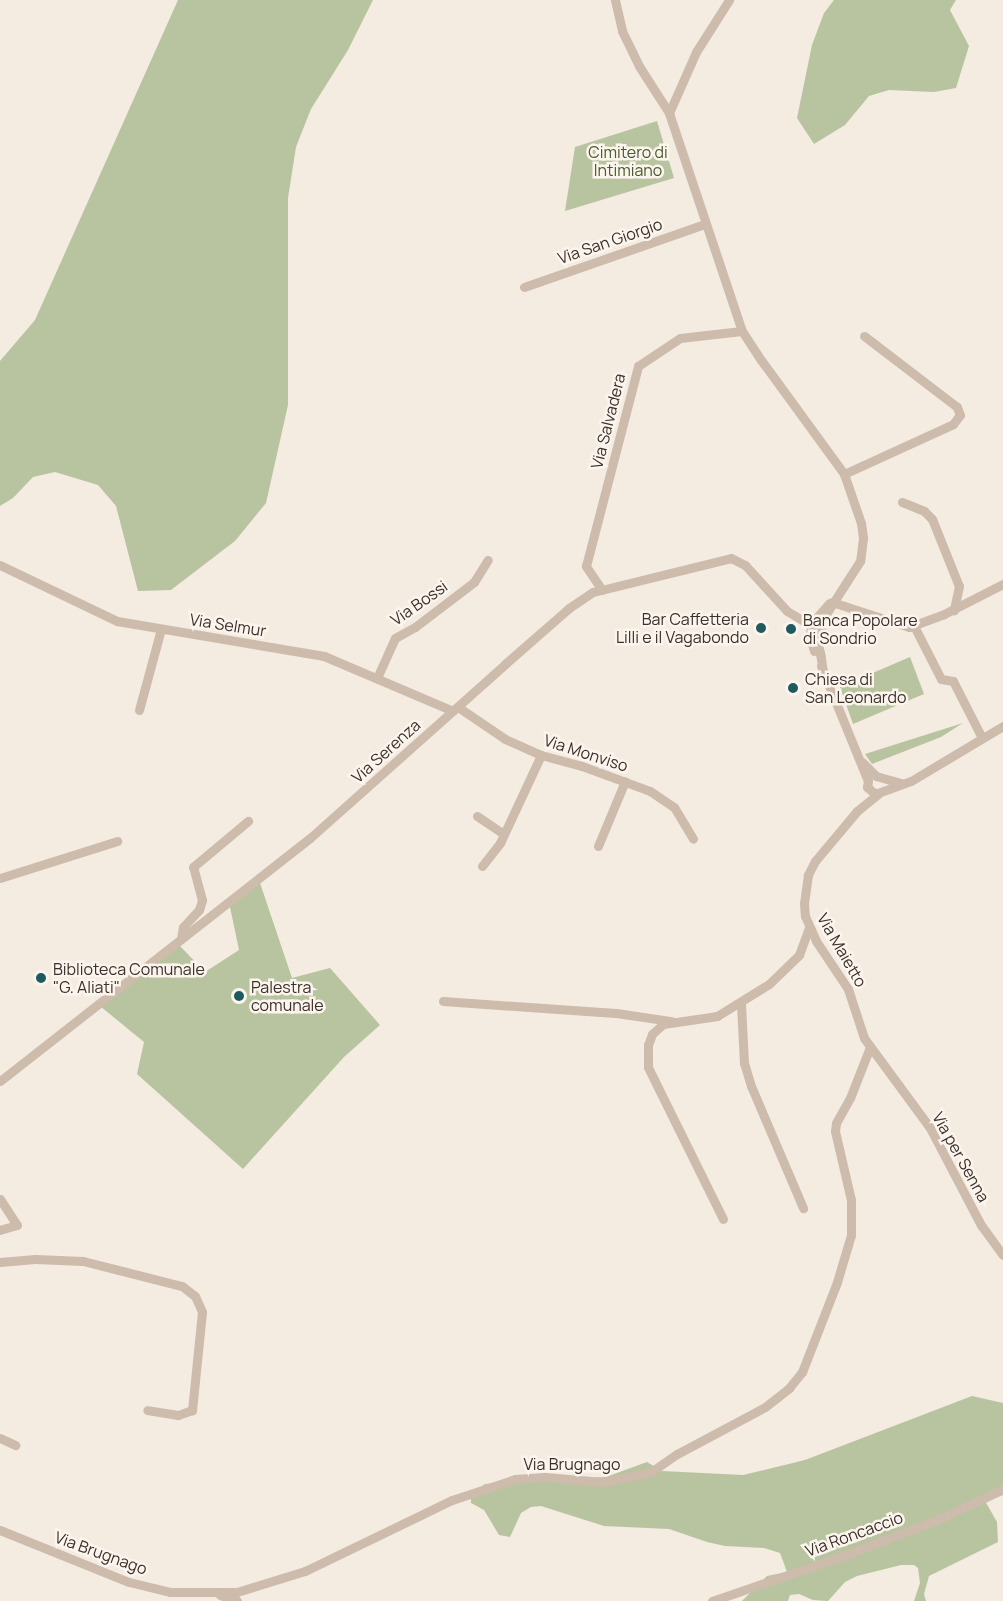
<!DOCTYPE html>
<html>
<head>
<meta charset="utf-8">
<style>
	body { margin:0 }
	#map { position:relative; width:1003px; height:1601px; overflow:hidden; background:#f4ebe1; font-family:Manrope,sans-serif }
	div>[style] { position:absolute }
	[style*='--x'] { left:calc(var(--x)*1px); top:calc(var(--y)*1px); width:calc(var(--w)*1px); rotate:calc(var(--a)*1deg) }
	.green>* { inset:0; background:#b8c4a0 }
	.minor>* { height:9px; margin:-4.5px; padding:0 4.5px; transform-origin:4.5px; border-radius:4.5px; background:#cdbbac }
	.dots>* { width:16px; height:16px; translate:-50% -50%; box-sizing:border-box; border:3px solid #fbf5ee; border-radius:50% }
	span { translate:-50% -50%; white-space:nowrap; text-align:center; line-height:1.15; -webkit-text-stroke:5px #fbf5ee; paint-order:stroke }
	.park-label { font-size:16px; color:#4a5a2e }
	.street-label { font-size:16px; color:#3b302b }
	.poi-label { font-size:16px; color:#3b302b }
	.right { translate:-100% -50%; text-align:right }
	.left { translate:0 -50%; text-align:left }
</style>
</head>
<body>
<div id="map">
	<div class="green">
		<i style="clip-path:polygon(178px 0,373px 0,348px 50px,311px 109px,296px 147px,288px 198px,288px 405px,266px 503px,235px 541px,171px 590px,138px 591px,116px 506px,98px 485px,55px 472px,33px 477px,13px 498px,0 506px,0 361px,35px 320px)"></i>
		<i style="clip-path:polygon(834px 0,956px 0,950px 10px,969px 46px,956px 88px,934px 92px,889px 90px,869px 96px,845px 125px,814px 144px,797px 118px,812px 45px,824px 13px)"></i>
		<i style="clip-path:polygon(657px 121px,674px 178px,565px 211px,575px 147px)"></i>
		<i style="clip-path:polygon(910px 657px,924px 694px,853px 724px,840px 687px)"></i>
		<i style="clip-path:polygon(963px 723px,941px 737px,872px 764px,865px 754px)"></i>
		<i style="clip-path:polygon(260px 883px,292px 978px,330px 968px,380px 1025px,344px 1057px,243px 1169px,137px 1074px,144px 1042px,100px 1006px,179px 945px,205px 972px,239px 950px,230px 907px)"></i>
		<i style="clip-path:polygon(972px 1396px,1003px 1403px,1003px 1495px,985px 1501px,997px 1522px,998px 1542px,929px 1576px,924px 1594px,926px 1601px,914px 1601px,920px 1583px,918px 1568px,914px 1565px,901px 1565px,857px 1576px,845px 1582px,828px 1601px,813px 1600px,799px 1594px,790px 1595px,788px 1601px,742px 1601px,767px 1576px,787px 1572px,780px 1553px,764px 1548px,725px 1546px,707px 1542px,669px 1529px,604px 1526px,541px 1506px,531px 1507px,521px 1513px,510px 1537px,499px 1535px,484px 1510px,471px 1503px,471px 1494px,485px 1484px,606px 1477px,647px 1462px,662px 1471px,743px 1475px,805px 1460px)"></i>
	</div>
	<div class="minor">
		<i style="--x:615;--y:0;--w:32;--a:77"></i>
		<i style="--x:622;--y:31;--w:39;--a:64"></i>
		<i style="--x:639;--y:66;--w:56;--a:57.4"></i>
		<i style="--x:669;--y:113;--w:230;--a:71.5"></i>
		<i style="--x:742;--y:331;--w:35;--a:57"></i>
		<i style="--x:761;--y:360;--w:141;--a:53.9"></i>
		<i style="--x:844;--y:474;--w:52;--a:70.9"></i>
		<i style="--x:861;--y:523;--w:15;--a:82"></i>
		<i style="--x:863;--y:538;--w:23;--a:97"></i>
		<i style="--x:860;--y:561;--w:67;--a:122.7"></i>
		<i style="--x:824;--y:617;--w:19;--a:102"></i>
		<i style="--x:669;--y:113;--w:67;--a:-66.1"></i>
		<i style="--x:696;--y:52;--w:62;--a:-57.6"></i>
		<i style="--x:524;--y:287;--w:192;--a:-19.2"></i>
		<i style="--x:844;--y:474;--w:120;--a:-24.6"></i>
		<i style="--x:953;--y:424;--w:11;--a:-52"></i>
		<i style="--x:960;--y:415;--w:9;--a:-111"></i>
		<i style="--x:957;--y:407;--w:117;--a:-142.6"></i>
		<i style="--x:902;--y:502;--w:24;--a:22"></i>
		<i style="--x:924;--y:511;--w:11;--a:45"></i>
		<i style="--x:932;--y:519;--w:72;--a:68.1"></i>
		<i style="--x:959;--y:586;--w:25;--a:102"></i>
		<i style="--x:0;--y:565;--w:130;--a:25.6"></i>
		<i style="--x:117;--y:621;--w:210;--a:9.6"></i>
		<i style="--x:324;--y:656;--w:140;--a:23.1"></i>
		<i style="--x:602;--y:590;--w:29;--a:-124"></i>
		<i style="--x:586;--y:566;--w:207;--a:-75.4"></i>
		<i style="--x:638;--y:366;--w:50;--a:-33.7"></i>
		<i style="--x:680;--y:338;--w:62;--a:-6.4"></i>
		<i style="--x:832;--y:602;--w:81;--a:18"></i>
		<i style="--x:909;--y:627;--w:37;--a:-20"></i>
		<i style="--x:944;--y:614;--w:66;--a:-27"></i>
		<i style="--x:914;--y:626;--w:59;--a:63"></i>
		<i style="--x:941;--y:679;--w:12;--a:9"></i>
		<i style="--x:953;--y:681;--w:64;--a:63"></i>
		<i style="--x:814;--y:651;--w:15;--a:-106"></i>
		<i style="--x:810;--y:637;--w:13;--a:-86"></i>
		<i style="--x:811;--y:624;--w:28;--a:-49"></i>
		<i style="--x:820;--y:653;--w:19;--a:81"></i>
		<i style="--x:821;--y:666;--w:124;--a:67.8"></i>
		<i style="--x:868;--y:781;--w:6;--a:99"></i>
		<i style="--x:867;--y:787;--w:11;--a:41"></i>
		<i style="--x:875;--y:794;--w:38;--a:-20"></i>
		<i style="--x:911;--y:781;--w:107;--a:-30.9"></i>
		<i style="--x:377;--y:678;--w:44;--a:-65.8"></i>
		<i style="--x:395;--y:638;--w:23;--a:-29"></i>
		<i style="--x:415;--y:627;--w:74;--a:-37.3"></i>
		<i style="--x:474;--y:582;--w:26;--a:-58"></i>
		<i style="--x:458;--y:707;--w:57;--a:34.2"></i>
		<i style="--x:505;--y:739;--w:39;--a:24"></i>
		<i style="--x:541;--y:755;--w:42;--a:15"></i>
		<i style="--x:582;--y:766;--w:72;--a:20.2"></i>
		<i style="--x:650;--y:791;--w:29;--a:34"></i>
		<i style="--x:674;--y:807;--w:37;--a:59"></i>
		<i style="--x:139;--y:710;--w:84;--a:-74.8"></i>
		<i style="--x:862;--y:762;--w:20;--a:45"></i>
		<i style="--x:876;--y:776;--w:26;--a:16"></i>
		<i style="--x:878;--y:794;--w:27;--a:141"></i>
		<i style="--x:857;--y:811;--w:65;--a:130"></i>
		<i style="--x:815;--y:861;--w:16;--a:117"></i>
		<i style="--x:808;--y:875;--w:28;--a:98"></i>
		<i style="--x:804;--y:903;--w:13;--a:86"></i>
		<i style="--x:805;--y:916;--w:27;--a:66"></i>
		<i style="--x:816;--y:941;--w:58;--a:56.3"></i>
		<i style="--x:848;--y:989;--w:52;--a:71.9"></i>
		<i style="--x:864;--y:1038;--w:112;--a:53.7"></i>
		<i style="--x:930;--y:1128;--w:110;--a:62.3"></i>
		<i style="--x:981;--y:1225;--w:37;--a:54"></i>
		<i style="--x:477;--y:816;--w:32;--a:34"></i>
		<i style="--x:598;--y:846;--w:70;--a:-67.4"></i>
		<i style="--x:482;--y:866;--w:29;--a:-52"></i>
		<i style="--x:500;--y:843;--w:97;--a:-65"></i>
		<i style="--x:0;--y:878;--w:123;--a:-17.5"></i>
		<i style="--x:181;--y:939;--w:12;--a:-81"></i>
		<i style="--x:183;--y:927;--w:23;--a:-47"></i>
		<i style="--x:199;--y:910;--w:10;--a:-73"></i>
		<i style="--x:202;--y:900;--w:34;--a:-105"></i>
		<i style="--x:193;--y:867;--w:72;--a:-39.9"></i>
		<i style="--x:443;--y:1001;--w:173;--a:4"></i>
		<i style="--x:616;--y:1013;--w:56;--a:8.3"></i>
		<i style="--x:741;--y:1004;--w:59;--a:87.1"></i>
		<i style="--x:744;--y:1063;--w:24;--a:73"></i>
		<i style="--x:751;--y:1086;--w:133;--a:66.9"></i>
		<i style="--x:0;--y:1081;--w:394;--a:-38.1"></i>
		<i style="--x:310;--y:838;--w:261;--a:-41.7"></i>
		<i style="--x:505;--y:664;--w:85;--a:-41.2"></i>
		<i style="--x:569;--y:608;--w:29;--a:-34"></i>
		<i style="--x:593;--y:592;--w:142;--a:-13.8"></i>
		<i style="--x:731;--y:558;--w:16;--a:27"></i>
		<i style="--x:745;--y:565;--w:62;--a:47.6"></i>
		<i style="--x:787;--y:611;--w:31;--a:31"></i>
		<i style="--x:814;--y:627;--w:31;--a:77"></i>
		<i style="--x:0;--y:1199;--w:31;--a:57"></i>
		<i style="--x:17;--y:1225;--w:18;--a:164"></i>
		<i style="--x:723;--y:1219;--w:169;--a:-116.3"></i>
		<i style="--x:648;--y:1067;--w:22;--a:-90"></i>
		<i style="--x:648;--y:1045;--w:12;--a:-70"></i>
		<i style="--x:652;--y:1034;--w:15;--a:-42"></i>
		<i style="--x:663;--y:1024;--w:55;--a:-8.4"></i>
		<i style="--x:717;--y:1016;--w:61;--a:-31.6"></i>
		<i style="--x:769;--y:984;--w:42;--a:-44"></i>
		<i style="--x:799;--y:955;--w:29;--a:-70"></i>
		<i style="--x:0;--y:1262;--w:35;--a:-5"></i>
		<i style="--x:35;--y:1259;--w:48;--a:2.4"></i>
		<i style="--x:83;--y:1261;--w:102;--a:14.2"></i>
		<i style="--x:182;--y:1286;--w:16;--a:38"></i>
		<i style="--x:195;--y:1296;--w:17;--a:66"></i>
		<i style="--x:202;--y:1312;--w:99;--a:95.8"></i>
		<i style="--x:192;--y:1410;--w:15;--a:160"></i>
		<i style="--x:178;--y:1415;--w:31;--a:-171"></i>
		<i style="--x:0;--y:1438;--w:17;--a:25"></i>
		<i style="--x:0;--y:1530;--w:139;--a:22"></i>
		<i style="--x:129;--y:1582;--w:42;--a:13.7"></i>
		<i style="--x:170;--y:1592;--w:67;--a:0"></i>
		<i style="--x:237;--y:1592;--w:71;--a:-17.2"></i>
		<i style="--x:305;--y:1571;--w:163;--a:-25.8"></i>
		<i style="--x:452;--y:1500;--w:66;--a:-18.4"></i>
		<i style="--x:515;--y:1479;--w:30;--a:-4"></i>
		<i style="--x:545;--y:1477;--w:58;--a:4.9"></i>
		<i style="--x:603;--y:1482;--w:49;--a:-11.8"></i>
		<i style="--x:651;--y:1472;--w:32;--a:-35"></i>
		<i style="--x:677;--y:1454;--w:100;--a:-28.1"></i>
		<i style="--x:765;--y:1407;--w:31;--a:-38"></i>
		<i style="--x:789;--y:1388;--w:21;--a:-51"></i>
		<i style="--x:802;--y:1372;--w:97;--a:-68.7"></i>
		<i style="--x:837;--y:1282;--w:49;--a:-73.4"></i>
		<i style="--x:851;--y:1235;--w:35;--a:-90"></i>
		<i style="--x:851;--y:1200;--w:71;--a:-103.1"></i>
		<i style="--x:835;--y:1131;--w:8;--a:-83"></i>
		<i style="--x:836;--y:1123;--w:29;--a:-61"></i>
		<i style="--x:850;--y:1098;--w:55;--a:-68.6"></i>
		<i style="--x:220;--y:1595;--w:18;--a:19"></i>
		<i style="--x:712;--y:1601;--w:139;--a:-19"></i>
		<i style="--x:843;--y:1556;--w:108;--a:-21.1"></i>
		<i style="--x:944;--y:1517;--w:65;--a:-25.4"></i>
	</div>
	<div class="dots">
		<i style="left:761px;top:628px;background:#1f5a5e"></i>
		<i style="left:791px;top:629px;background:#1f5a5e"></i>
		<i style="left:793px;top:688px;background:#1f5a5e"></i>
		<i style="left:41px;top:978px;background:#1f5a5e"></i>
		<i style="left:239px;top:996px;background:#1f5a5e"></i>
	</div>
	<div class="park-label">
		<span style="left:628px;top:161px">Cimitero di<br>Intimiano</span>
	</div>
	<div class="street-label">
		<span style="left:610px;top:241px;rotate:-19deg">Via San Giorgio</span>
		<span style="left:608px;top:421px;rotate:-76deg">Via Salvadera</span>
		<span style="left:419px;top:603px;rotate:-35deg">Via Bossi</span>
		<span style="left:228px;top:625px;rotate:9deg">Via Selmur</span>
		<span style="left:386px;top:751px;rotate:-42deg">Via Serenza</span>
		<span style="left:586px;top:753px;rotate:18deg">Via Monviso</span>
		<span style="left:842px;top:950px;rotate:60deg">Via Maietto</span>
		<span style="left:961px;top:1157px;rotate:61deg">Via per Senna</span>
		<span style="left:572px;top:1464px">Via Brugnago</span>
		<span style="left:854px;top:1534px;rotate:-20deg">Via Roncaccio</span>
		<span style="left:101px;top:1553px;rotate:20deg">Via Brugnago</span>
	</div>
	<div class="poi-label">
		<span class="right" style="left:749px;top:628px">Bar Caffetteria<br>Lilli e il Vagabondo</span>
		<span class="left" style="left:803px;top:629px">Banca Popolare<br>di Sondrio</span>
		<span class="left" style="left:805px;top:688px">Chiesa di<br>San Leonardo</span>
		<span class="left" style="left:53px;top:978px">Biblioteca Comunale<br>"G. Aliati"</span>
		<span class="left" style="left:251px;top:996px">Palestra<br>comunale</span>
	</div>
</div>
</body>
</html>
